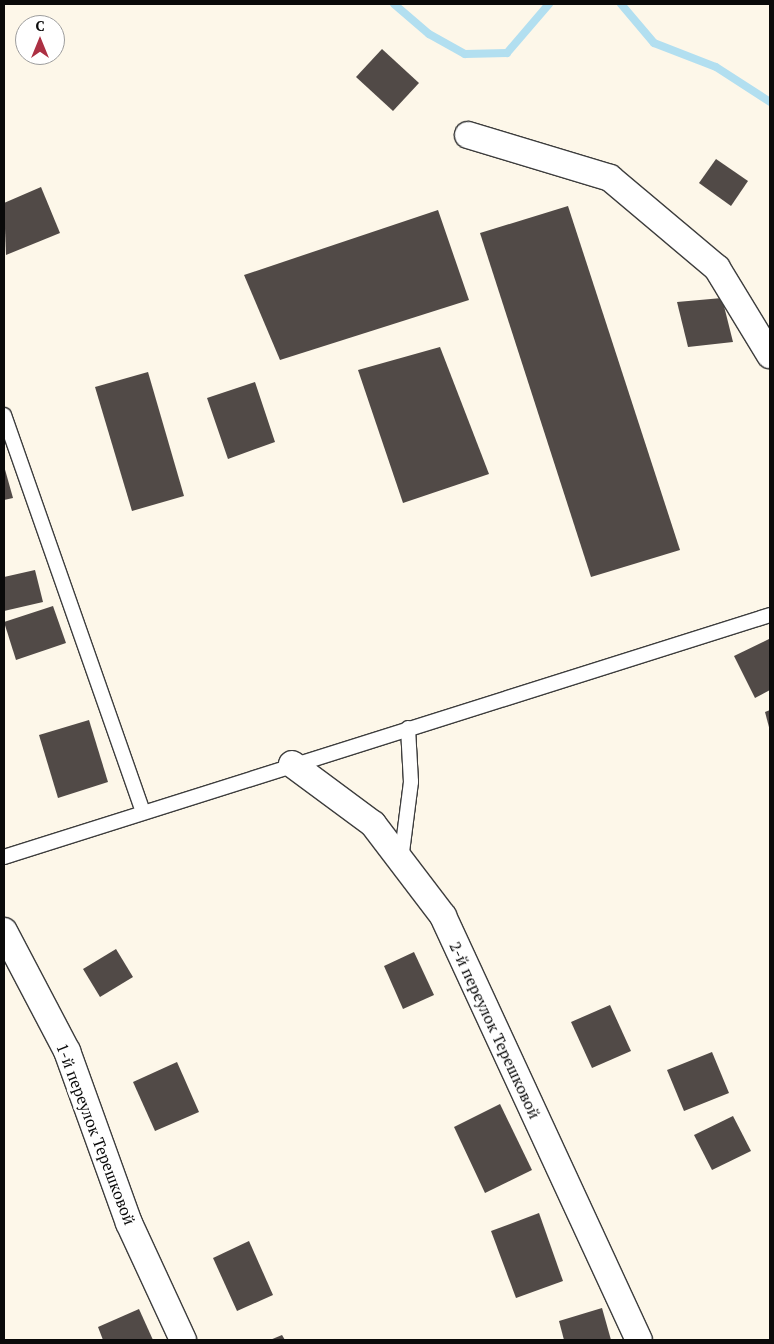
<!DOCTYPE html>
<html>
<head>
<meta charset="utf-8">
<style>
	body { margin:0 }
	#map { position:relative; width:774px; height:1344px; overflow:hidden; background:#fdf7e9; font-family:"PT Serif",serif }
	div>[style] { position:absolute }
	[style*='--x'] { left:calc(var(--x)*1px); top:calc(var(--y)*1px); width:calc(var(--w)*1px); rotate:calc(var(--a)*1deg) }
	.stream>* { height:8px; margin:-4px; padding:0 4px; transform-origin:4px; border-radius:4px; background:#b2dff0 }
	.building>* { inset:0; background:#514a47 }
	.roads { filter:drop-shadow(1px 0 #3d3d3d) drop-shadow(-1px 0 #3d3d3d) drop-shadow(0 1px #3d3d3d) drop-shadow(0 -1px #3d3d3d) }
	.lane>* { height:14px; margin:-7px; padding:0 7px; transform-origin:7px; border-radius:7px; background:#fff }
	.street>* { height:26px; margin:-13px; padding:0 13px; transform-origin:13px; border-radius:13px; background:#fff }
	span { translate:-50% -50%; white-space:nowrap; text-align:center; line-height:1.15; -webkit-text-stroke:5px #fff; paint-order:stroke }
	.street-label { font-size:16px; color:#0a0a0a }
	.frame { position:absolute; inset:0; border:5px solid #0a0a0a; pointer-events:none }
	.north { position:absolute; left:15px; top:15px; width:50px; height:50px; box-sizing:border-box; background:#fff; border:1px solid #9d9d9d; border-radius:50%; rotate:0deg; font-size:14px; font-weight:700; line-height:20px; text-align:center; color:#0a0a0a }
	.north::after { content:''; display:block; margin:auto; width:18px; height:22px; background:#ac3043; clip-path:polygon(50% 0,100% 100%,50% 72%,0 100%) }
</style>
</head>
<body>
<div id="map">
	<div class="stream">
		<i style="--x:394;--y:4;--w:46;--a:40.6"></i>
		<i style="--x:429;--y:34;--w:41;--a:29.1"></i>
		<i style="--x:465;--y:54;--w:42;--a:-1.4"></i>
		<i style="--x:507;--y:53;--w:65;--a:-49.4"></i>
		<i style="--x:621;--y:4;--w:51;--a:49.8"></i>
		<i style="--x:654;--y:43;--w:66;--a:21.2"></i>
		<i style="--x:716;--y:67;--w:64;--a:32.9"></i>
	</div>
	<div class="building">
		<i style="clip-path:polygon(382px 49px,419px 83px,393px 111px,356px 77px)"></i>
		<i style="clip-path:polygon(716px 159px,748px 181px,731px 206px,699px 183px)"></i>
		<i style="clip-path:polygon(41px 187px,60px 233px,6px 255px,4px 203px)"></i>
		<i style="clip-path:polygon(568px 206px,680px 550px,591px 577px,480px 233px)"></i>
		<i style="clip-path:polygon(438px 210px,469px 300px,280px 360px,244px 275px)"></i>
		<i style="clip-path:polygon(722px 298px,733px 342px,688px 347px,677px 302px)"></i>
		<i style="clip-path:polygon(440px 347px,489px 474px,403px 503px,358px 370px)"></i>
		<i style="clip-path:polygon(148px 372px,184px 496px,132px 511px,95px 387px)"></i>
		<i style="clip-path:polygon(255px 382px,275px 442px,228px 459px,207px 398px)"></i>
		<i style="clip-path:polygon(4px 466px,13px 498px,4px 500px)"></i>
		<i style="clip-path:polygon(35px 570px,43px 602px,4px 611px,4px 577px)"></i>
		<i style="clip-path:polygon(53px 606px,66px 643px,16px 660px,4px 622px)"></i>
		<i style="clip-path:polygon(769px 639px,770px 690px,755px 698px,734px 656px)"></i>
		<i style="clip-path:polygon(770px 710px,770px 731px,765px 712px)"></i>
		<i style="clip-path:polygon(89px 720px,108px 782px,58px 798px,39px 735px)"></i>
		<i style="clip-path:polygon(116px 949px,133px 977px,100px 997px,83px 969px)"></i>
		<i style="clip-path:polygon(414px 952px,434px 995px,403px 1009px,384px 966px)"></i>
		<i style="clip-path:polygon(610px 1005px,631px 1051px,592px 1068px,571px 1022px)"></i>
		<i style="clip-path:polygon(712px 1052px,729px 1093px,684px 1111px,667px 1070px)"></i>
		<i style="clip-path:polygon(177px 1062px,199px 1112px,155px 1131px,133px 1082px)"></i>
		<i style="clip-path:polygon(500px 1104px,532px 1170px,485px 1193px,454px 1127px)"></i>
		<i style="clip-path:polygon(733px 1116px,751px 1151px,712px 1170px,694px 1135px)"></i>
		<i style="clip-path:polygon(539px 1213px,563px 1281px,516px 1298px,491px 1231px)"></i>
		<i style="clip-path:polygon(249px 1241px,273px 1295px,237px 1311px,213px 1258px)"></i>
		<i style="clip-path:polygon(602px 1308px,611px 1340px,564px 1340px,559px 1321px)"></i>
		<i style="clip-path:polygon(139px 1309px,153px 1340px,103px 1340px,98px 1327px)"></i>
		<i style="clip-path:polygon(282px 1335px,285px 1340px,270px 1340px)"></i>
	</div>
	<div class="roads">
		<div class="lane">
			<i style="--x:4;--y:415;--w:418;--a:70.7"></i>
			<i style="--x:4;--y:857;--w:803;--a:-17.53"></i>
			<i style="--x:401;--y:860;--w:79;--a:-82.7"></i>
			<i style="--x:411;--y:782;--w:54;--a:-93.2"></i>
		</div>
		<div class="street">
			<i style="--x:468;--y:135;--w:148;--a:16.8"></i>
			<i style="--x:610;--y:178;--w:140;--a:40.1"></i>
			<i style="--x:717;--y:268;--w:102;--a:58.7"></i>
			<i style="--x:292;--y:764;--w:101;--a:36.5"></i>
			<i style="--x:373;--y:824;--w:116;--a:52.7"></i>
			<i style="--x:443;--y:916;--w:467;--a:65.2"></i>
			<i style="--x:4;--y:931;--w:136;--a:62.3"></i>
			<i style="--x:67;--y:1051;--w:183;--a:70.2"></i>
			<i style="--x:129;--y:1223;--w:129;--a:65.2"></i>
		</div>
	</div>
	<div class="street-label">
		<span style="left:495px;top:1030px;rotate:65deg">2-й переулок Терешковой</span>
		<span style="left:96px;top:1134px;rotate:69deg">1-й переулок Терешковой</span>
	</div>
	<div class="frame"></div>
	<div class="north">С</div>
</div>
</body>
</html>
